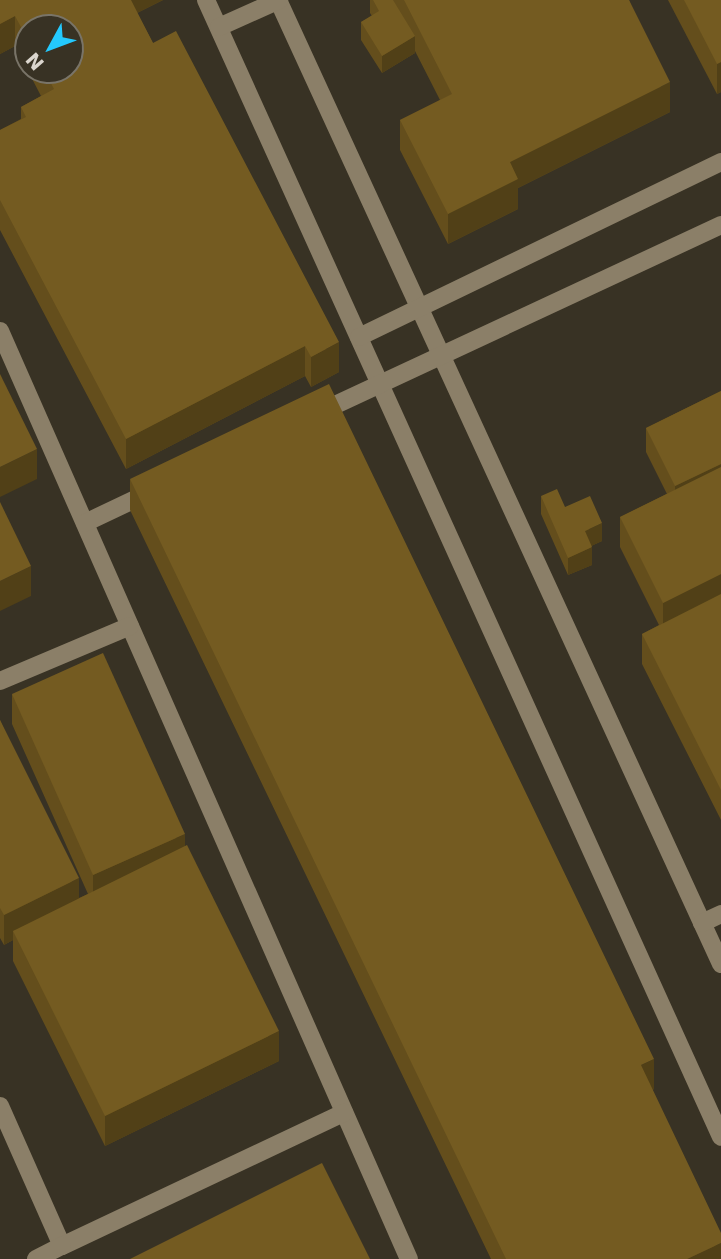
<!DOCTYPE html>
<html>
<head>
<meta charset="utf-8">
<style>
	body { margin:0 }
	#map { position:relative; width:721px; height:1259px; overflow:hidden; background:#383224; font-family:"DejaVu Sans",sans-serif }
	div>[style] { position:absolute }
	[style*='--x'] { left:calc(var(--x)*1px); top:calc(var(--y)*1px); width:calc(var(--w)*1px); rotate:calc(var(--a)*1deg) }
	.minor>* { height:18px; margin:-9px; padding:0 9px; transform-origin:9px; border-radius:9px; background:#8b7f68 }
	.wall>* { inset:0; background:#644e1c }
	.shaded-wall>* { inset:0; background:#514017 }
	.building>* { inset:0; background:#745b21 }
	span { translate:-50% -50%; white-space:nowrap; text-align:center; line-height:1.15; -webkit-text-stroke:5px #383224; paint-order:stroke }
	.north { position:absolute; left:14px; top:14px; width:70px; height:70px; box-sizing:border-box; background:#383224; border:2px solid #797468; border-radius:50%; rotate:229deg; font-size:19px; font-weight:700; line-height:28px; text-align:center; color:#dbd6ce }
	.north::after { content:''; display:block; margin:auto; width:24px; height:32px; background:#24c9fe; clip-path:polygon(50% 0,100% 100%,50% 72%,0 100%) }
</style>
</head>
<body>
<div id="map">
	<div class="minor">
		<i style="--x:206;--y:0;--w:1248;--a:65.63"></i>
		<i style="--x:278;--y:0;--w:1061;--a:65.32"></i>
		<i style="--x:219;--y:27;--w:66;--a:-24.2"></i>
		<i style="--x:0;--y:331;--w:1014;--a:66.22"></i>
		<i style="--x:359;--y:337;--w:402;--a:-25.8"></i>
		<i style="--x:318;--y:413;--w:445;--a:-25"></i>
		<i style="--x:85;--y:523;--w:72;--a:-25.5"></i>
		<i style="--x:0;--y:681;--w:141;--a:-22.9"></i>
		<i style="--x:702;--y:923;--w:21;--a:-25"></i>
		<i style="--x:0;--y:1106;--w:153;--a:66.1"></i>
		<i style="--x:62;--y:1246;--w:312;--a:-25.3"></i>
		<i style="--x:36;--y:1259;--w:29;--a:-27"></i>
	</div>
	<div class="wall">
		<i style="clip-path:polygon(evenodd,0 0,163px 0,137px 13px,153px 43px,339px 372px,311px 387px,305px 376px,126px 469px,0 230px,0 130px,21px 119px,21px 107px,41px 96px,15px 46px,0 54px,0 0,28px 28px,70px 70px,28px 70px,28px 28px)"></i>
		<i style="clip-path:polygon(370px 0,629px 0,670px 112px,518px 188px,518px 209px,448px 244px,400px 150px,400px 120px,440px 100px,415px 51px,415px 53px,382px 73px,361px 40px,361px 22px,372px 16px,370px 13px)"></i>
		<i style="clip-path:polygon(668px 0,721px 0,721px 92px,717px 94px)"></i>
		<i style="clip-path:polygon(721px 391px,721px 820px,642px 664px,642px 634px,659px 625px,620px 547px,620px 517px,667px 494px,646px 452px,646px 428px)"></i>
		<i style="clip-path:polygon(130px 479px,654px 1089px,652px 1090px,721px 1259px,491px 1259px,130px 510px)"></i>
		<i style="clip-path:polygon(541px 496px,565px 507px,602px 541px,591px 546px,592px 565px,568px 575px,541px 514px)"></i>
		<i style="clip-path:polygon(12px 694px,185px 846px,279px 1061px,105px 1146px,13px 961px,13px 940px,4px 945px,0 938px,0 720px,79px 898px,88px 894px,12px 724px)"></i>
	</div>
	<div class="shaded-wall">
		<i style="clip-path:polygon(125px 0,163px 0,125px 19px)"></i>
		<i style="clip-path:polygon(15px 16px,15px 46px,0 54px,0 24px)"></i>
		<i style="clip-path:polygon(415px 36px,415px 53px,382px 73px,382px 56px)"></i>
		<i style="clip-path:polygon(721px 62px,721px 92px,717px 94px,717px 64px)"></i>
		<i style="clip-path:polygon(670px 82px,670px 112px,518px 188px,518px 209px,448px 244px,448px 214px,510px 162px)"></i>
		<i style="clip-path:polygon(339px 342px,339px 372px,311px 387px,311px 357px)"></i>
		<i style="clip-path:polygon(305px 346px,305px 376px,126px 469px,126px 439px)"></i>
		<i style="clip-path:polygon(37px 449px,37px 479px,0 497px,0 467px)"></i>
		<i style="clip-path:polygon(721px 464px,721px 488px,675px 511px,675px 486px)"></i>
		<i style="clip-path:polygon(602px 523px,602px 541px,585px 549px,585px 531px)"></i>
		<i style="clip-path:polygon(592px 547px,592px 565px,568px 575px,568px 558px)"></i>
		<i style="clip-path:polygon(31px 566px,31px 596px,0 611px,0 581px)"></i>
		<i style="clip-path:polygon(721px 574px,721px 604px,663px 633px,663px 603px)"></i>
		<i style="clip-path:polygon(185px 834px,185px 864px,93px 906px,93px 875px)"></i>
		<i style="clip-path:polygon(79px 878px,79px 908px,13px 931px,13px 940px,4px 945px,4px 915px)"></i>
		<i style="clip-path:polygon(279px 1031px,279px 1061px,105px 1146px,105px 1116px)"></i>
		<i style="clip-path:polygon(654px 1059px,654px 1089px,641px 1095px,641px 1065px)"></i>
		<i style="clip-path:polygon(721px 1243px,721px 1259px,687px 1259px)"></i>
	</div>
	<div class="building">
		<i style="clip-path:polygon(0 0,131px 0,153px 43px,176px 31px,339px 342px,311px 357px,305px 346px,126px 439px,0 200px,0 130px,26px 117px,21px 107px,54px 89px,44px 70px,70px 70px,70px 28px,28px 28px,28px 40px,15px 16px,0 24px)"></i>
		<i style="clip-path:polygon(373px 0,393px 0,415px 36px,382px 56px,361px 22px,379px 11px)"></i>
		<i style="clip-path:polygon(404px 0,629px 0,670px 82px,510px 162px,518px 179px,448px 214px,400px 120px,452px 94px)"></i>
		<i style="clip-path:polygon(684px 0,721px 0,721px 62px,717px 64px)"></i>
		<i style="clip-path:polygon(0 374px,37px 449px,0 467px)"></i>
		<i style="clip-path:polygon(329px 384px,654px 1059px,641px 1065px,721px 1233px,721px 1243px,687px 1259px,506px 1259px,130px 479px)"></i>
		<i style="clip-path:polygon(721px 391px,721px 464px,675px 486px,646px 428px)"></i>
		<i style="clip-path:polygon(721px 467px,721px 574px,663px 603px,620px 517px)"></i>
		<i style="clip-path:polygon(557px 489px,565px 507px,590px 496px,602px 523px,585px 531px,592px 547px,568px 558px,541px 496px)"></i>
		<i style="clip-path:polygon(0 502px,31px 566px,0 581px)"></i>
		<i style="clip-path:polygon(721px 594px,721px 790px,642px 634px)"></i>
		<i style="clip-path:polygon(103px 653px,185px 834px,93px 875px,12px 694px)"></i>
		<i style="clip-path:polygon(0 720px,79px 878px,4px 915px,0 908px)"></i>
		<i style="clip-path:polygon(187px 845px,279px 1031px,105px 1116px,13px 931px)"></i>
		<i style="clip-path:polygon(322px 1163px,370px 1259px,130px 1259px)"></i>
	</div>
	<div class="north">N</div>
</div>
</body>
</html>
